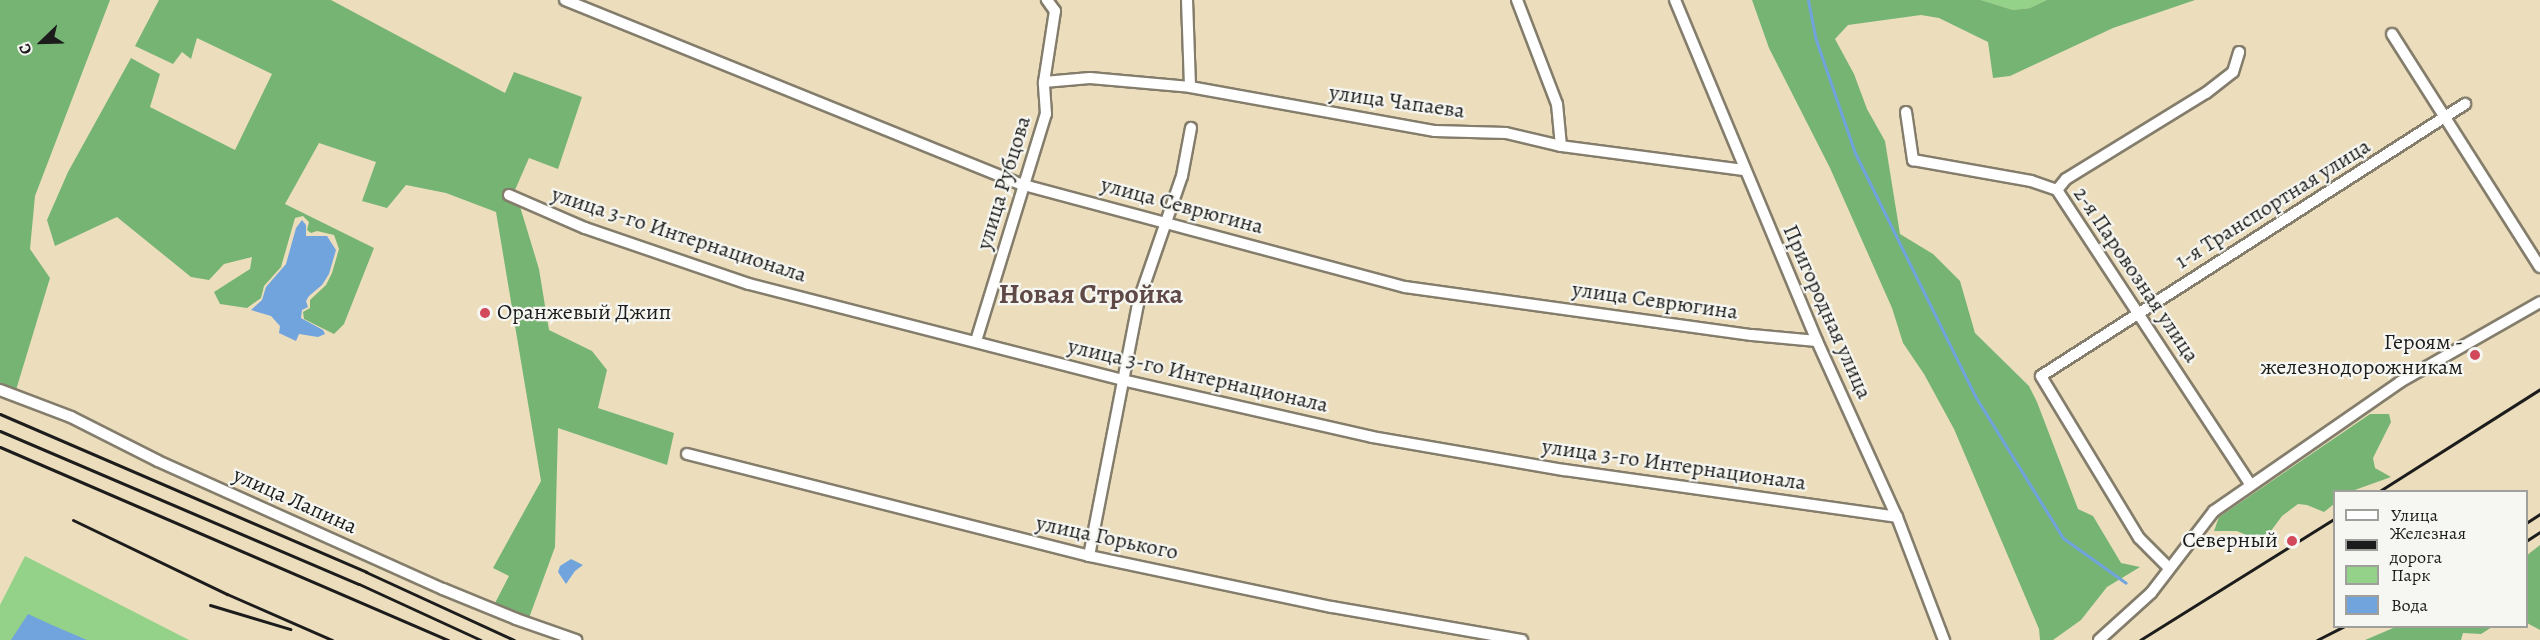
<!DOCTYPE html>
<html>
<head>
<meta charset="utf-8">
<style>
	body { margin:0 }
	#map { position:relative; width:2540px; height:640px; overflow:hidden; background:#ecdebc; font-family:Alegreya,serif }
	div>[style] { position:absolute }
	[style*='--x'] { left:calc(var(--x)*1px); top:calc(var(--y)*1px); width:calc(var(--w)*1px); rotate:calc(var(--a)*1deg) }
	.green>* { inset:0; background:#93d288 }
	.forest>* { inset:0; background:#76b474 }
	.water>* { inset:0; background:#71a4dd }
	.stream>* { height:3px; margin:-1.5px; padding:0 1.5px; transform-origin:1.5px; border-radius:1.5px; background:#71a4dd }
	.roads { filter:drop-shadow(2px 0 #847d6c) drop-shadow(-2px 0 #847d6c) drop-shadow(0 2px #847d6c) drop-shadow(0 -2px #847d6c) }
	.minor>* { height:10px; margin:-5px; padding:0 5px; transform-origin:5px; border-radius:5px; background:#fff }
	.rail>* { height:3px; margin:-1.5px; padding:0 1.5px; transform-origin:1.5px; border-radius:1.5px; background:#1c1c1c }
	.dots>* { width:16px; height:16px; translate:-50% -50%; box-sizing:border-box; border:3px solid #f6f6f2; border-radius:50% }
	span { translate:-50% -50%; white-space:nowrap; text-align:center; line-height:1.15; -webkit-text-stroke:4.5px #f6f6f2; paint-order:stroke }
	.street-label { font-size:22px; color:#1c1c1c }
	.poi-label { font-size:22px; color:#1c1c1c }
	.left { translate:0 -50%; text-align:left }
	.right { translate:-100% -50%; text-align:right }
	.district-label { font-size:28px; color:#5f4946; font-weight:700 }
	.legend { position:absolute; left:2333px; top:490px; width:195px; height:138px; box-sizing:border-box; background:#f6f6f2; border:2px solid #9f9f9c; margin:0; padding:8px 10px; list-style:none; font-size:18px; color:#1c1c1c }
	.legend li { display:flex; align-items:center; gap:12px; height:30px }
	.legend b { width:30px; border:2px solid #9f9f9c }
	.north { position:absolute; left:12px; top:12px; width:60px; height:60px; -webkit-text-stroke:4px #f6f6f2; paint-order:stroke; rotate:247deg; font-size:16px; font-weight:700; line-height:24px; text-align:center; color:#1c1c1c }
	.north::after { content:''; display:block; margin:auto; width:21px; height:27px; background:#1c1c1c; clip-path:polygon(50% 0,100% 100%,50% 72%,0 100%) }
</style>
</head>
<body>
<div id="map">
	<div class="green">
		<i style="clip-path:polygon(1981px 0,2047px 0,2030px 8px,2013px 10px)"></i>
		<i style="clip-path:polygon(25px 556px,189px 640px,0 640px,0 605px)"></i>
	</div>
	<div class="forest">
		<i style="clip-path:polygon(0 0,110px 0,35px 196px,30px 249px,50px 278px,16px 390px,0 383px)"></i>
		<i style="clip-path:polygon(159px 0,331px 0,505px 93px,514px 72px,582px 97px,558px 169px,529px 158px,515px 190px,539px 269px,549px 330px,592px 351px,607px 370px,598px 408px,674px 433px,667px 465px,558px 428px,555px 547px,529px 618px,494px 605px,509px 576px,493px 568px,541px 481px,496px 212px,446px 193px,406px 185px,387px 208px,362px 201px,376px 162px,319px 143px,285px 204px,374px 248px,344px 324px,334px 334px,304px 319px,303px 312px,310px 308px,310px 300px,326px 285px,332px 273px,339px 249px,334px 235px,317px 231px,311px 233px,307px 230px,309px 222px,303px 216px,295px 218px,281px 267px,264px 286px,261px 298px,247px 308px,220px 304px,214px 292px,250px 269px,252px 257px,224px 264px,209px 280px,191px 277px,117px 217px,55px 246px,47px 220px,68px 172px,131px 58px,160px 74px,150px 107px,235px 150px,272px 74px,197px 38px,191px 59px,182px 52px,173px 64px,135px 46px)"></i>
		<i style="clip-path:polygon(1752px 0,1981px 0,2013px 10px,2030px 8px,2047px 0,2195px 0,2113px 28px,2010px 76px,1993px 78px,1988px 42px,1939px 18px,1921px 15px,1848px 25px,1835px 39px,1854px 74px,1867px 109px,1885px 141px,1900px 234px,1933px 254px,1960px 281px,1975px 333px,2029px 386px,2037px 402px,2078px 509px,2093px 516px,2121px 563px,2140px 567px,2107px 587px,2081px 620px,2053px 640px,2040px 640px,2039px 629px,1954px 429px,1924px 374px,1903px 343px,1892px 308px,1830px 168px,1769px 48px)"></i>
		<i style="clip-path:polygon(2370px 414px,2389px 414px,2391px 422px,2373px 458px,2375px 468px,2391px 477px,2352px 491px,2334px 492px,2334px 504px,2324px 512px,2307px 505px,2298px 504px,2282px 516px,2271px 531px,2263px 536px,2253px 538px,2237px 531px,2214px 531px,2219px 517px)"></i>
		<i style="clip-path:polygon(2540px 545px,2540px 630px,2527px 623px,2526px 556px)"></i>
		<i style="clip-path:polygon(2398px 626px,2492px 626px,2492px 627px,2481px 634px,2463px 633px,2461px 640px,2365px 640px)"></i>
	</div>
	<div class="water">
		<i style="clip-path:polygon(302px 220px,306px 225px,306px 236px,327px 236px,336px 250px,329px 274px,322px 285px,309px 296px,306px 301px,308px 307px,302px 310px,301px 318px,323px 330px,325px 334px,318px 337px,299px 334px,296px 341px,279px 333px,280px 326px,271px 316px,251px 310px,262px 300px,266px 287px,286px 264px,296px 228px)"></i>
		<i style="clip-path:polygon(571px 559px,583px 565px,575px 571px,566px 584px,558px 572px,560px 566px)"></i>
		<i style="clip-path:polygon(28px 614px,52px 625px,87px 640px,11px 640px)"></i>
	</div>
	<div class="stream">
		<i style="--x:1808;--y:0;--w:38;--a:79"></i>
		<i style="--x:1815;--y:37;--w:123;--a:71"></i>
		<i style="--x:1855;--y:153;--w:271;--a:63.7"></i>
		<i style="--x:1975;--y:396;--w:167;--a:58.2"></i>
		<i style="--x:2063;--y:538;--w:77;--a:35.5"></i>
	</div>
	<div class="roads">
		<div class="minor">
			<i style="--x:565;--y:0;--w:495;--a:22"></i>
			<i style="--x:1024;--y:185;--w:394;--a:15"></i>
			<i style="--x:1405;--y:287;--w:350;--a:7.9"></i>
			<i style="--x:1752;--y:335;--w:65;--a:5.3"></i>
			<i style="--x:1187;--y:0;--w:87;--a:88"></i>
			<i style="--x:1517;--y:0;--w:111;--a:69"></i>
			<i style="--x:1557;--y:104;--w:42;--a:84.6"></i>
			<i style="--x:1675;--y:0;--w:369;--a:67.4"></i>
			<i style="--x:1817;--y:341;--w:193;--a:65.6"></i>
			<i style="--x:1897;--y:517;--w:132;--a:69.1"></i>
			<i style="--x:2392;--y:34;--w:276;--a:57.6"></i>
			<i style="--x:1044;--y:82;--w:46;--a:-5"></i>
			<i style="--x:1090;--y:78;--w:100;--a:5.1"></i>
			<i style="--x:1190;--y:87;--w:249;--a:10.2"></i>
			<i style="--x:1435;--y:131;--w:71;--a:1.6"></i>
			<i style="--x:1506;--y:133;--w:57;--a:13.3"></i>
			<i style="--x:1561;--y:146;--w:185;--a:7.5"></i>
			<i style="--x:1906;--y:112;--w:49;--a:81.7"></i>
			<i style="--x:1913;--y:160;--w:120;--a:10.1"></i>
			<i style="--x:2031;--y:181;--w:28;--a:19"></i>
			<i style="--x:2057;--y:190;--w:352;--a:56.7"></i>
			<i style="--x:2057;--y:190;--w:14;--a:-51"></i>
			<i style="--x:2066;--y:179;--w:164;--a:-31.6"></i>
			<i style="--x:2206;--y:93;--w:34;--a:-38"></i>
			<i style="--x:2233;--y:72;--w:21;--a:-73"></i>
			<i style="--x:509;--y:195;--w:83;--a:23.5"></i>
			<i style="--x:585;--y:228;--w:173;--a:18.9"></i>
			<i style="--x:749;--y:284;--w:385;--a:14.4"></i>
			<i style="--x:1122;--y:380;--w:256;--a:12.8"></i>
			<i style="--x:1372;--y:437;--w:195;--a:9.8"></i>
			<i style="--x:1564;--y:470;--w:336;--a:8"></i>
			<i style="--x:976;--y:341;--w:238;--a:-72.9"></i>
			<i style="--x:1046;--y:114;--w:32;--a:-94"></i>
			<i style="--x:1044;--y:82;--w:72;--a:-81.2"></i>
			<i style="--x:1055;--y:11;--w:14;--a:-126"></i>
			<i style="--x:0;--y:390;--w:76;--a:20.8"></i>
			<i style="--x:71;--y:417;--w:97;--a:26.8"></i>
			<i style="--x:158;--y:461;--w:312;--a:24.2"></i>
			<i style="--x:443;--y:589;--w:79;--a:22.3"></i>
			<i style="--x:516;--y:619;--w:64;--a:19.3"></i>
			<i style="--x:687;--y:454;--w:415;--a:14.2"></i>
			<i style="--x:1089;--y:556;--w:248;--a:11.9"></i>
			<i style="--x:1332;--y:607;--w:193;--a:9.9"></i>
			<i style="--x:1089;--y:556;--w:258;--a:-79"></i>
			<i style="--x:1138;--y:303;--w:134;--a:-70.9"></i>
			<i style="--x:1182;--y:176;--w:49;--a:-79.4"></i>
			<i style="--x:2169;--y:568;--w:42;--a:-135"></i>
			<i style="--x:2139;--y:538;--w:189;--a:-121.2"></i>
			<i style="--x:2041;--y:376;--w:504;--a:-32.68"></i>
			<i style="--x:2099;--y:640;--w:70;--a:-42.1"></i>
			<i style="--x:2151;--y:593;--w:103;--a:-52.5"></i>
			<i style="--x:2214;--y:511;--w:226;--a:-34.7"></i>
			<i style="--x:2400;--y:382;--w:161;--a:-29.7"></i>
		</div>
	</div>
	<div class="rail">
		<i style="--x:0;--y:414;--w:399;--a:23.3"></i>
		<i style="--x:366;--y:572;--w:163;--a:24.7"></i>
		<i style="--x:0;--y:431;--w:390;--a:23.1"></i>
		<i style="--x:359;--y:584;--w:134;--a:24.7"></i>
		<i style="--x:0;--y:447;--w:488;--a:23.3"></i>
		<i style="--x:2378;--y:492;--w:192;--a:-32.4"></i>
		<i style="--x:73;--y:520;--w:171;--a:25.7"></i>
		<i style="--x:227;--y:594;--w:115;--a:23.7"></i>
		<i style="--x:2526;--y:523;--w:17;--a:-33"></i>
		<i style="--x:2526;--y:541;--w:17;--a:-33"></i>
		<i style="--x:210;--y:605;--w:84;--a:16.7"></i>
		<i style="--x:2140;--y:640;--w:229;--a:-32"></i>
		<i style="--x:2317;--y:640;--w:30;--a:-27"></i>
	</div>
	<div class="dots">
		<i style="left:485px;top:313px;background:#d1495b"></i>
		<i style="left:2475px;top:355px;background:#d1495b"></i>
		<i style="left:2292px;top:541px;background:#d1495b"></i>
	</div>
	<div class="street-label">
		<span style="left:1397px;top:102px;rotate:8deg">улица Чапаева</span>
		<span style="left:1004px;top:183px;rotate:-73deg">улица Рубцова</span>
		<span style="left:2273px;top:204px;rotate:-32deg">1-я Транспортная улица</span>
		<span style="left:1182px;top:206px;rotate:15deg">улица Севрюгина</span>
		<span style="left:679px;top:235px;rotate:18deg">улица 3-го Интернационала</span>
		<span style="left:2136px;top:275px;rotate:56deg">2-я Паровозная улица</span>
		<span style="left:1655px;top:301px;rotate:8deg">улица Севрюгина</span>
		<span style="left:1827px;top:312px;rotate:66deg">Пригородная улица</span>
		<span style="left:1198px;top:376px;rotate:13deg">улица 3-го Интернационала</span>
		<span style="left:1674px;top:465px;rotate:8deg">улица 3-го Интернационала</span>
		<span style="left:295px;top:501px;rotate:24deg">улица Лапина</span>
		<span style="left:1107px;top:538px;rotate:12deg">улица Горького</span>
	</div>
	<div class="poi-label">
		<span class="left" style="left:497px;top:313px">Оранжевый Джип</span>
		<span class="right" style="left:2463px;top:355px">Героям -<br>железнодорожникам</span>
		<span class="right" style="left:2278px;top:541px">Северный</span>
	</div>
	<div class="district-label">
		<span style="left:1091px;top:294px">Новая Стройка</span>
	</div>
	<ul class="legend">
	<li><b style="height:8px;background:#fff"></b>Улица</li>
	<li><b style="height:8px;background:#1c1c1c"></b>Железная дорога</li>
	<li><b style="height:16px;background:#93d288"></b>Парк</li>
	<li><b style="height:16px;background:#71a4dd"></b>Вода</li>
	</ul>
	<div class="north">С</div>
</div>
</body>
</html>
